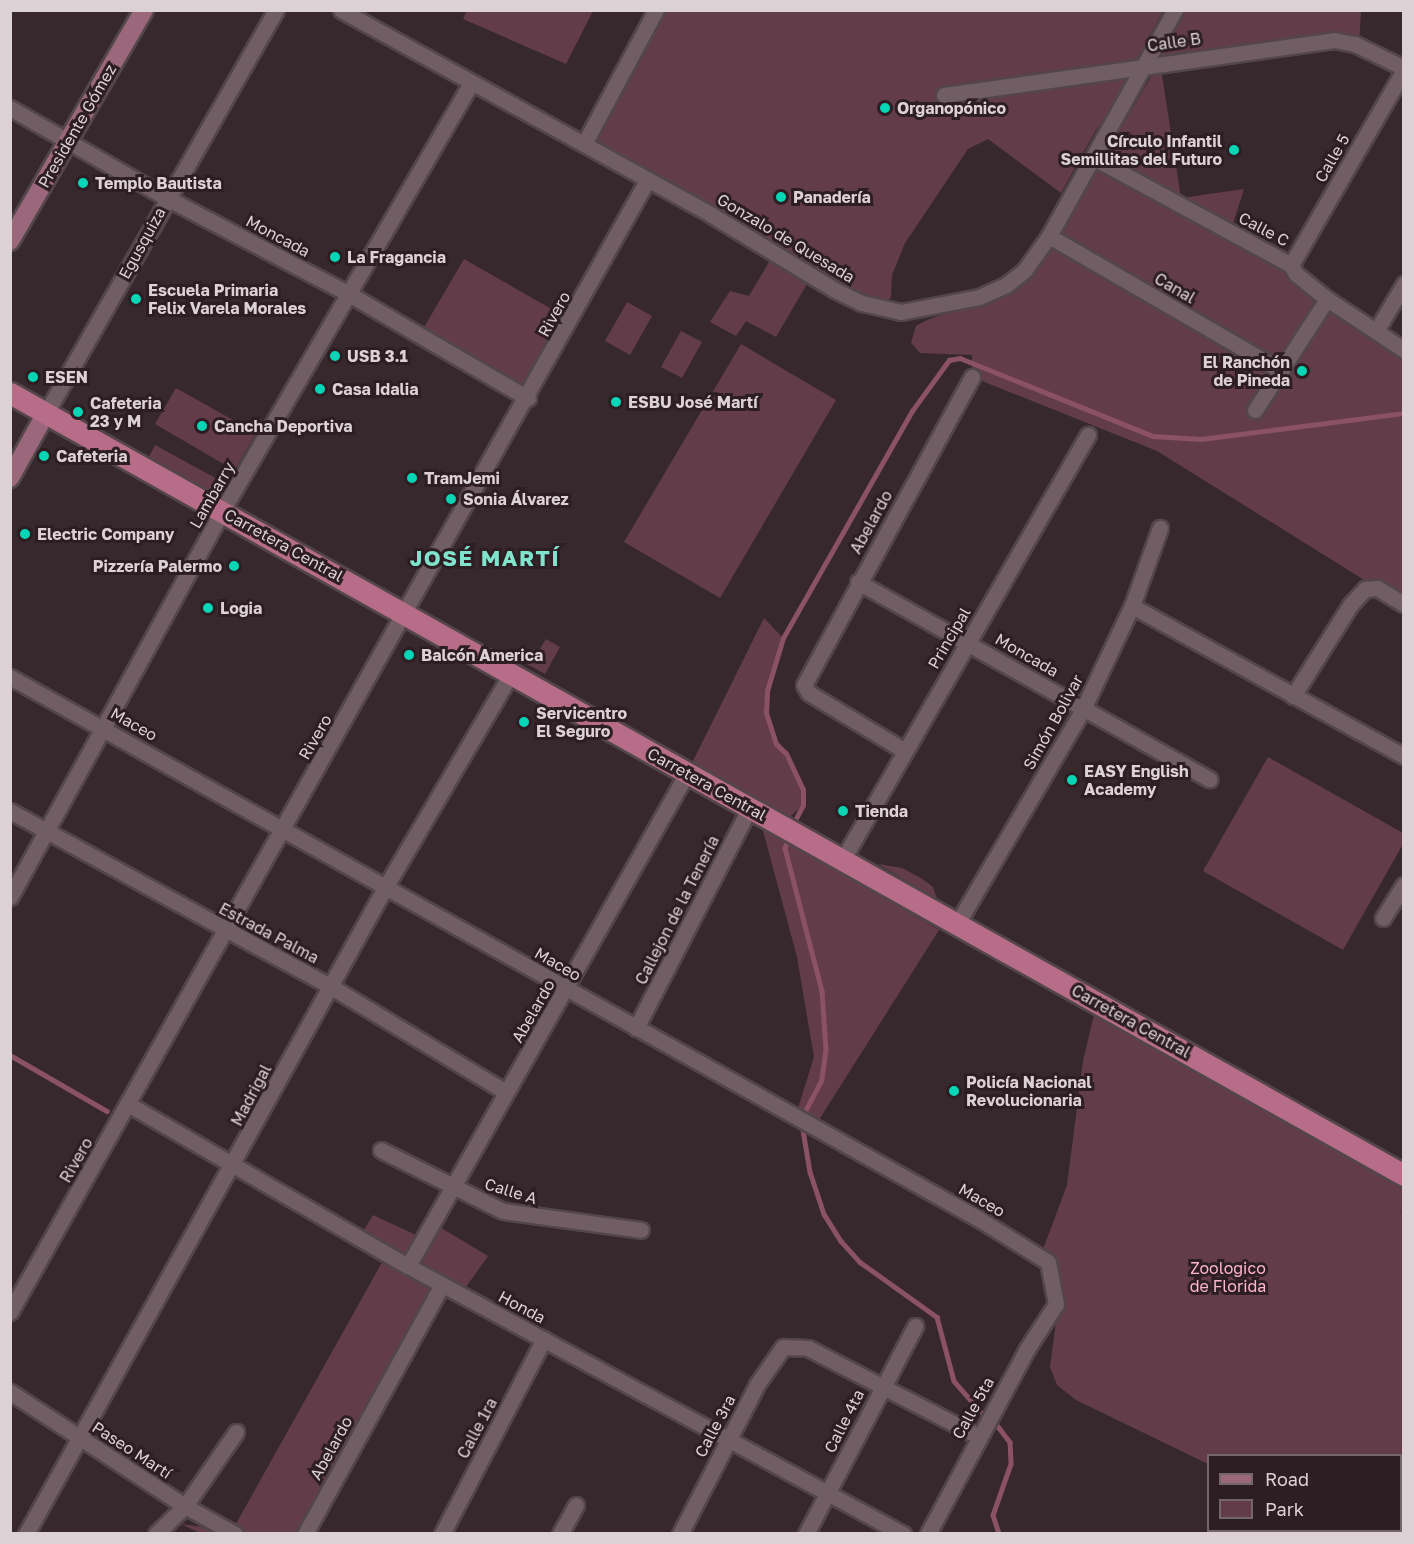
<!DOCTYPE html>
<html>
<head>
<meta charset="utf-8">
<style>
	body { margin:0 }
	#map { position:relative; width:1414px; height:1544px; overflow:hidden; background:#37282d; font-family:"Golos Text",sans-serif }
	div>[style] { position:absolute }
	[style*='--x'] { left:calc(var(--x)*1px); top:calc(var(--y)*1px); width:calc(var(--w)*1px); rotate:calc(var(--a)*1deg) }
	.green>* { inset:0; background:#633c4a }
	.stream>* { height:4.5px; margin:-2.25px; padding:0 2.25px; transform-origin:2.25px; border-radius:2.25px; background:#8b5166 }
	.roads { filter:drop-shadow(2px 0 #53464b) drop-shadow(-2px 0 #53464b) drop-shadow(0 2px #53464b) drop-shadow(0 -2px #53464b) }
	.minor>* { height:15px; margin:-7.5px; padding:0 7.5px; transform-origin:7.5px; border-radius:7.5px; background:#705e64 }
	.major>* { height:18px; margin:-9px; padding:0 9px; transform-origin:9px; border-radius:9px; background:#9b677a }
	.highway>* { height:21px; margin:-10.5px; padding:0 10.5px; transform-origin:10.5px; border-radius:10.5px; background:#b76d88 }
	.dots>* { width:16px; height:16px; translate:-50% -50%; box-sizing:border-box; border:3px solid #2d1e23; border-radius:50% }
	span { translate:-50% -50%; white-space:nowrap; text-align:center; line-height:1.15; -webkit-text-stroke:6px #2d1e23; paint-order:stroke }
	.street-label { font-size:16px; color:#dcd2d5 }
	.poi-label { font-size:16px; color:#dcd2d5; font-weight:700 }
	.left { translate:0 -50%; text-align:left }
	.right { translate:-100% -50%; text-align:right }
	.park-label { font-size:16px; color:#feb5ce }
	.district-label { font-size:22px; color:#80e3cc; font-weight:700; letter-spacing:1.5px }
	.frame { position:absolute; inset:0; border:12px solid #dcd2d5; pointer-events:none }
	.legend { position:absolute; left:1207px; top:1454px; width:195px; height:78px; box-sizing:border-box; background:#2d1e23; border:2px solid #73666a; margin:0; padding:8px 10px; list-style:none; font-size:18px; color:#dcd2d5 }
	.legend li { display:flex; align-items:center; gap:12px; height:30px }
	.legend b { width:30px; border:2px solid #73666a }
</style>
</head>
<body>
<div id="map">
	<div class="green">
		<i style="clip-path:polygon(467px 10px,593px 10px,593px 11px,566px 64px,463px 19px)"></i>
		<i style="clip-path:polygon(656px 11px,1163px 11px,1149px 36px,1148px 63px,1171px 39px,1182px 11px,1361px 11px,1359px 47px,1334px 40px,1148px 64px,1096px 130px,1061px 193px,988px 139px,968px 149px,905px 243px,892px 275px,891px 297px,881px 308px,584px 144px)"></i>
		<i style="clip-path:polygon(1152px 75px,1162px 75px,1181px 198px,1244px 189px,1232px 227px,1403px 350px,1403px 600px,1377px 588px,1157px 451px,972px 377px,972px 355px,920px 353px,911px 343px,916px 326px,927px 320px,1015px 289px,1006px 285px,1049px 236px,1103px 159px)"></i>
		<i style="clip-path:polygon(464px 259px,562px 315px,523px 386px,423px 329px)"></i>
		<i style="clip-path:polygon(769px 262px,807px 284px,776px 337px,746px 321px,736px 336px,710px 322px,730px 291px,749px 296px)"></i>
		<i style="clip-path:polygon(627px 302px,652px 316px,630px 355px,605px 341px)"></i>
		<i style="clip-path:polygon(681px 331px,702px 342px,682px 378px,661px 367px)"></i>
		<i style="clip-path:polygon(741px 344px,836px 400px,720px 598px,624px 542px)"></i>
		<i style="clip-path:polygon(176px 388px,249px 429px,257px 417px,263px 421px,219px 497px,149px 457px,155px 445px,219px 480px,227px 466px,155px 424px)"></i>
		<i style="clip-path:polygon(764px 618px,783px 638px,767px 691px,769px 727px,803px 790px,803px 805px,781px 825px,763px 827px,939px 930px,817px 1123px,798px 1108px,814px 1057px,797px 957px,762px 827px,750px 807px,687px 773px)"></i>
		<i style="clip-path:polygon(546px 639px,560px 647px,545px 674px,525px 663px,533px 649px,538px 652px)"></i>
		<i style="clip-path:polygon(1268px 757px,1403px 833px,1403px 844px,1343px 950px,1203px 871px)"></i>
		<i style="clip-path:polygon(878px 864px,902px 868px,921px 878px,933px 887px,937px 899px)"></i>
		<i style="clip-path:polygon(1097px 1002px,1403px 1175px,1403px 1213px,1400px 1211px,1404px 1216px,1403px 1533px,1347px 1531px,1400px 1530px,1400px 1456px,1208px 1456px,1208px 1464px,1076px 1400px,1057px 1385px,1050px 1367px,1057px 1314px,1042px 1252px,1067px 1185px,1083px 1061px)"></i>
		<i style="clip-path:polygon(373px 1215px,416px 1235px,433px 1223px,488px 1256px,461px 1294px,442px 1285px,305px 1533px,200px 1533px,181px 1524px,232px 1531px,385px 1257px,358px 1240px)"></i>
	</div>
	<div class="stream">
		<i style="--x:793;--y:824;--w:21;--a:-62"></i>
		<i style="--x:803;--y:805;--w:15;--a:-90"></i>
		<i style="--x:803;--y:790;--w:40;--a:-115"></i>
		<i style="--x:786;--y:754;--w:14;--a:-135"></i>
		<i style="--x:776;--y:744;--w:33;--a:-108"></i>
		<i style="--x:766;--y:713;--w:22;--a:-87"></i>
		<i style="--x:767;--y:691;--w:55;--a:-73.2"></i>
		<i style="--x:783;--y:638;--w:261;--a:-60.4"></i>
		<i style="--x:912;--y:411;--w:63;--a:-54"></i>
		<i style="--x:949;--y:360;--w:11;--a:-10"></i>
		<i style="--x:960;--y:358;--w:208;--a:22"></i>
		<i style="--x:1153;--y:436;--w:48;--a:3.6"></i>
		<i style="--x:1201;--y:439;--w:205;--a:-7.3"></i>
		<i style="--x:789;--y:838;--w:11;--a:112"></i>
		<i style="--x:785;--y:848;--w:148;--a:75.5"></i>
		<i style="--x:822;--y:991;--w:59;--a:86.1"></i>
		<i style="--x:826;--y:1050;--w:30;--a:98"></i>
		<i style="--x:822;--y:1080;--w:41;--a:117.8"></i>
		<i style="--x:10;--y:1055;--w:112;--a:30"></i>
		<i style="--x:802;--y:1124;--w:49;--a:80.5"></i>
		<i style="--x:810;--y:1172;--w:44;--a:71.6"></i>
		<i style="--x:824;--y:1214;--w:32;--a:58"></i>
		<i style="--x:841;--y:1241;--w:28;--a:48"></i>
		<i style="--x:860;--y:1262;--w:95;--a:35.5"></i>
		<i style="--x:937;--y:1317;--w:66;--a:75.1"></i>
		<i style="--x:954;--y:1381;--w:40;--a:49"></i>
		<i style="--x:997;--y:1425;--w:21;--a:53"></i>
		<i style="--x:1010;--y:1442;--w:22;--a:87"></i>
		<i style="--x:1011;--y:1464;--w:54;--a:109.4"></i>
		<i style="--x:993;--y:1515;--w:20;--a:72"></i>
	</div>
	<div class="roads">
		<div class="minor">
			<i style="--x:341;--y:10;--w:422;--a:28.9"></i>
			<i style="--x:710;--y:214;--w:146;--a:31.3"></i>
			<i style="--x:835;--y:290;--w:30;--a:26"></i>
			<i style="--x:862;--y:303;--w:40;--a:13"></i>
			<i style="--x:901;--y:312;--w:79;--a:-10.9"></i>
			<i style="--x:979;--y:297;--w:30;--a:-24"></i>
			<i style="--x:1006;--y:285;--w:23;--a:-38"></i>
			<i style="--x:1024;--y:271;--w:43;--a:-54.5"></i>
			<i style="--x:1049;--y:236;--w:259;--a:-60.9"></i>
			<i style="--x:944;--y:95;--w:394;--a:-8"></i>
			<i style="--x:1334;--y:40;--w:21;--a:11"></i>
			<i style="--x:1355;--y:44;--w:55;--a:26.1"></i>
			<i style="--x:10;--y:108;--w:181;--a:29.8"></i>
			<i style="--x:167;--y:198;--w:206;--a:27.8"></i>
			<i style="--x:349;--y:294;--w:207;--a:30.2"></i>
			<i style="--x:584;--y:144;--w:152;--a:-61.8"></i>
			<i style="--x:1094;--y:158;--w:224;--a:28.5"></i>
			<i style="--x:1291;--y:265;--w:10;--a:61"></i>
			<i style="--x:1296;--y:274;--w:40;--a:39"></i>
			<i style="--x:1327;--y:299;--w:92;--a:33.5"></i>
			<i style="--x:1049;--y:236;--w:269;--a:30.1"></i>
			<i style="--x:1291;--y:265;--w:225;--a:-59.9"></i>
			<i style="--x:1376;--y:331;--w:55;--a:-59.2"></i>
			<i style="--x:1255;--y:410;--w:132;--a:-57"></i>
			<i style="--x:46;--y:413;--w:464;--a:-60.3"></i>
			<i style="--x:858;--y:582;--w:403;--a:29.3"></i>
			<i style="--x:1132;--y:606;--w:311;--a:28.9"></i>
			<i style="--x:10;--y:677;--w:1110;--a:29.22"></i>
			<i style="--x:979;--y:1219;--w:81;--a:31.9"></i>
			<i style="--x:1048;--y:1262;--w:43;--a:79.2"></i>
			<i style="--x:1056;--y:1304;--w:54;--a:122.8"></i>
			<i style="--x:1027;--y:1349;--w:210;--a:118.2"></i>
			<i style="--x:1293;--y:696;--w:109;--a:-57.8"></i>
			<i style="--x:1351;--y:604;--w:21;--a:-47"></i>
			<i style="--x:1365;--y:589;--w:12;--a:-5"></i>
			<i style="--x:1377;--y:588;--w:31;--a:31"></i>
			<i style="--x:905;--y:751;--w:112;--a:-148.9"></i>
			<i style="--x:809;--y:693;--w:9;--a:-122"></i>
			<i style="--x:804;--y:685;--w:351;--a:-61.4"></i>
			<i style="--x:10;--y:811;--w:365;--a:28.7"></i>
			<i style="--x:330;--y:986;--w:205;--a:31.1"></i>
			<i style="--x:843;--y:859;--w:490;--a:-60"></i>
			<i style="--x:10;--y:897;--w:440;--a:-61.2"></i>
			<i style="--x:222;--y:511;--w:493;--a:-59.8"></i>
			<i style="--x:1383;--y:918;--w:39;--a:-58"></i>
			<i style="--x:957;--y:924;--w:249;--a:-59.6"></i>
			<i style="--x:1083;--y:709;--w:114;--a:-64.6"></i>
			<i style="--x:1132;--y:606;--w:83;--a:-70.3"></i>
			<i style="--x:636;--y:1028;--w:249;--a:-62.7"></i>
			<i style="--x:128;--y:1104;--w:323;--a:30.1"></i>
			<i style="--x:408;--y:1266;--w:563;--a:28.43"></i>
			<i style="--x:381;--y:1150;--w:136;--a:26.6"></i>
			<i style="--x:503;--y:1211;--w:139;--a:7.8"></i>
			<i style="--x:408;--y:1266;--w:566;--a:-60.49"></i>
			<i style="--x:10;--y:1312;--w:1300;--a:-60.62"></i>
			<i style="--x:10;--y:1392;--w:209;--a:33.1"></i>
			<i style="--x:185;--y:1506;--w:57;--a:29.2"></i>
			<i style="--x:26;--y:1534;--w:741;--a:-60.95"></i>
			<i style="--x:386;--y:886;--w:246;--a:-59.5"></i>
			<i style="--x:156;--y:1534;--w:40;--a:-44"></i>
			<i style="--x:185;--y:1506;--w:90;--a:-55.4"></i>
			<i style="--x:305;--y:1534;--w:284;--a:-61.2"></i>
			<i style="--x:442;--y:1534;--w:220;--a:-62.4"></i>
			<i style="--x:560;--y:1534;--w:33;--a:-61"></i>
			<i style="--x:680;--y:1534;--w:170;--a:-62.7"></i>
			<i style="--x:758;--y:1383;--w:44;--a:-55.2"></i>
			<i style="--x:783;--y:1347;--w:25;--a:2"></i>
			<i style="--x:808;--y:1348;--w:191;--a:27.4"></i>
			<i style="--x:806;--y:1534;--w:235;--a:-62.3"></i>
		</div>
		<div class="major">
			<i style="--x:10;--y:241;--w:267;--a:-59.9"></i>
			<i style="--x:10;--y:478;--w:74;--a:-61"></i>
		</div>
		<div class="highway">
			<i style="--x:10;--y:393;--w:1598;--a:29.29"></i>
		</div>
	</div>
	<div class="dots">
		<i style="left:885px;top:108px;background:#06d5b6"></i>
		<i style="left:1234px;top:150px;background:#06d5b6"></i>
		<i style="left:83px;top:183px;background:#06d5b6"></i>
		<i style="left:781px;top:197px;background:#06d5b6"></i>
		<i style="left:335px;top:257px;background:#06d5b6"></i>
		<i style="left:136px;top:299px;background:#06d5b6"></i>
		<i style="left:335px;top:356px;background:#06d5b6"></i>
		<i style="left:1302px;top:371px;background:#06d5b6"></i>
		<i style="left:33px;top:377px;background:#06d5b6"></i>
		<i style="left:320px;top:389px;background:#06d5b6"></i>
		<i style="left:616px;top:402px;background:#06d5b6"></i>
		<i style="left:78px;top:412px;background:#06d5b6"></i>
		<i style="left:202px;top:426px;background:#06d5b6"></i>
		<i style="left:44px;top:456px;background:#06d5b6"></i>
		<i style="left:412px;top:478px;background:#06d5b6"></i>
		<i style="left:451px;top:499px;background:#06d5b6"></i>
		<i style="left:25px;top:534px;background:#06d5b6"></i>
		<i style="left:234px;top:566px;background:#06d5b6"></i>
		<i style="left:208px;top:608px;background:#06d5b6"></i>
		<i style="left:409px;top:655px;background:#06d5b6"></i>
		<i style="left:524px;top:722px;background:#06d5b6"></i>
		<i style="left:1072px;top:780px;background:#06d5b6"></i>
		<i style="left:843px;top:811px;background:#06d5b6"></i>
		<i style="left:954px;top:1091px;background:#06d5b6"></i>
	</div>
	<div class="street-label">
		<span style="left:1174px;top:42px;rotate:-8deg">Calle B</span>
		<span style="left:77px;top:126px;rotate:-60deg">Presidente Gómez</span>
		<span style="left:1332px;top:158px;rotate:-60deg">Calle 5</span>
		<span style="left:1264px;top:229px;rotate:28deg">Calle C</span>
		<span style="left:278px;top:236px;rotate:28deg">Moncada</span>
		<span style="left:786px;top:238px;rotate:31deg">Gonzalo de Quesada</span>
		<span style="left:142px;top:243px;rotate:-61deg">Egusquiza</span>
		<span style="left:1175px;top:288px;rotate:30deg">Canal</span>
		<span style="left:554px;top:314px;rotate:-61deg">Rivero</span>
		<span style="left:212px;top:495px;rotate:-60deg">Lambarry</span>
		<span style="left:871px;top:522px;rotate:-61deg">Abelardo</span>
		<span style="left:284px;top:545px;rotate:29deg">Carretera Central</span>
		<span style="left:949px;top:638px;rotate:-60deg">Principal</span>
		<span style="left:1027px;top:655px;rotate:30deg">Moncada</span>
		<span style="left:1053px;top:722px;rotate:-61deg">Simón Bolivar</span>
		<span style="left:134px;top:724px;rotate:29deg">Maceo</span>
		<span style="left:315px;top:737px;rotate:-60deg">Rivero</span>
		<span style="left:707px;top:784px;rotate:29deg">Carretera Central</span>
		<span style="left:677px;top:910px;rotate:-63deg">Callejon de la Tenería</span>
		<span style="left:269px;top:933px;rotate:28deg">Estrada Palma</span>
		<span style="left:558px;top:964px;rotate:30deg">Maceo</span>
		<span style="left:533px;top:1011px;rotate:-60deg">Abelardo</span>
		<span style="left:1131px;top:1021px;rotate:29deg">Carretera Central</span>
		<span style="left:251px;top:1095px;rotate:-62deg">Madrigal</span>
		<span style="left:76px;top:1160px;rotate:-60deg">Rivero</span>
		<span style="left:511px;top:1191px;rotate:17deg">Calle A</span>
		<span style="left:982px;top:1200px;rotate:30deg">Maceo</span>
		<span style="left:522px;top:1307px;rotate:28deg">Honda</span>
		<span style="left:973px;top:1408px;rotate:-61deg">Calle 5ta</span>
		<span style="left:844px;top:1421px;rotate:-63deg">Calle 4ta</span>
		<span style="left:715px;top:1426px;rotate:-62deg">Calle 3ra</span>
		<span style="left:477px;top:1428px;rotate:-62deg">Calle 1ra</span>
		<span style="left:331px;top:1448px;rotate:-61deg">Abelardo</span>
		<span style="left:132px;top:1450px;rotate:33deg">Paseo Martí</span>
	</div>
	<div class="poi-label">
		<span class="left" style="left:897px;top:108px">Organopónico</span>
		<span class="right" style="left:1222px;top:150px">Círculo Infantil<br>Semillitas del Futuro</span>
		<span class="left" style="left:95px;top:183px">Templo Bautista</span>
		<span class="left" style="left:793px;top:197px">Panadería</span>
		<span class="left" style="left:347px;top:257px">La Fragancia</span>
		<span class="left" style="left:148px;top:299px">Escuela Primaria<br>Felix Varela Morales</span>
		<span class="left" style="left:347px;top:356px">USB 3.1</span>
		<span class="right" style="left:1290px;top:371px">El Ranchón<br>de Pineda</span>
		<span class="left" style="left:45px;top:377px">ESEN</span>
		<span class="left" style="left:332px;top:389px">Casa Idalia</span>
		<span class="left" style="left:628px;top:402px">ESBU José Martí</span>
		<span class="left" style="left:90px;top:412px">Cafeteria<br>23 y M</span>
		<span class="left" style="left:214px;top:426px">Cancha Deportiva</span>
		<span class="left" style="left:56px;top:456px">Cafeteria</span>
		<span class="left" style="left:424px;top:478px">TramJemi</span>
		<span class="left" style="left:463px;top:499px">Sonia Álvarez</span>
		<span class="left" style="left:37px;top:534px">Electric Company</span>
		<span class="right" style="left:222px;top:566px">Pizzería Palermo</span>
		<span class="left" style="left:220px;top:608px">Logia</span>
		<span class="left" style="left:421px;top:655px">Balcón America</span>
		<span class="left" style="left:536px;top:722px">Servicentro<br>El Seguro</span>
		<span class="left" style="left:1084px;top:780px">EASY English<br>Academy</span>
		<span class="left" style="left:855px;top:811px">Tienda</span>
		<span class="left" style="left:966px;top:1091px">Policía Nacional<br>Revolucionaria</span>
	</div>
	<div class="park-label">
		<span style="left:1228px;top:1277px">Zoologico<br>de Florida</span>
	</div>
	<div class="district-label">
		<span style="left:485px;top:558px">JOSÉ MARTÍ</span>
	</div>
	<div class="frame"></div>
	<ul class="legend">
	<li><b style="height:8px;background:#9b677a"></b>Road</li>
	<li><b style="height:16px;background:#633c4a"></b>Park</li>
	</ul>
</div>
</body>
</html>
